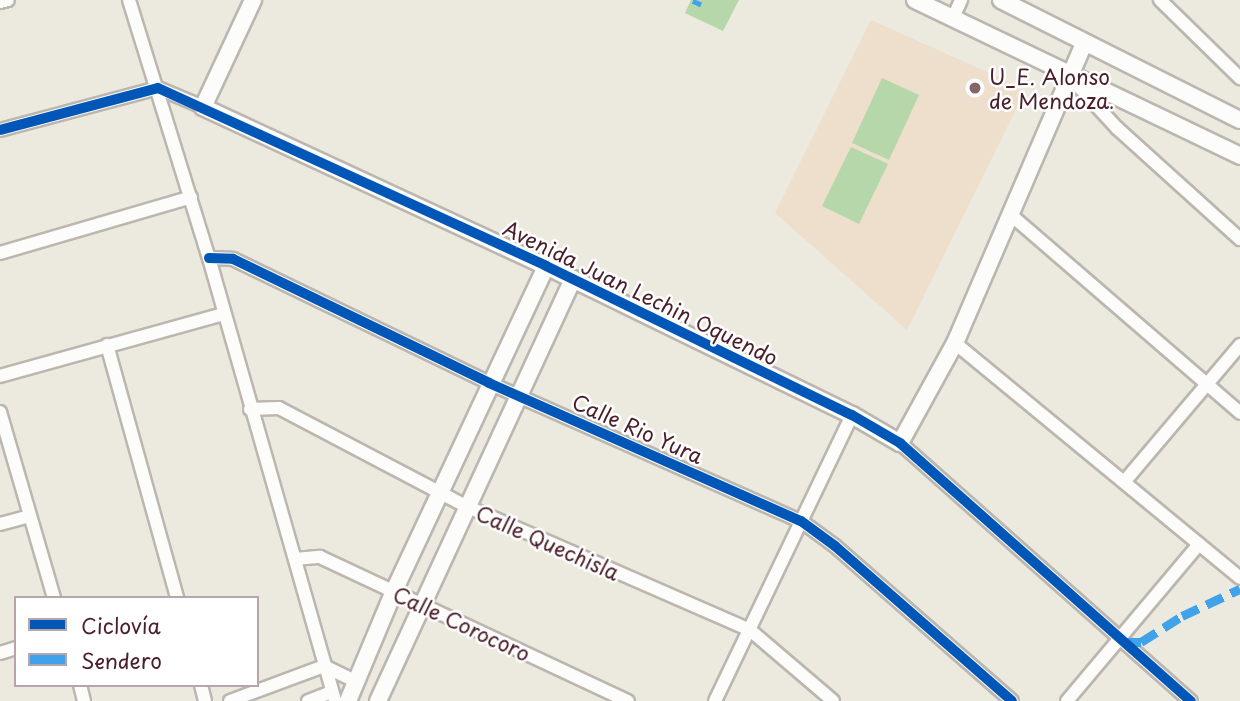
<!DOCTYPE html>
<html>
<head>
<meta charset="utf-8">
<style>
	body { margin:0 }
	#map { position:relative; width:1240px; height:701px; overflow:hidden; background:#eceade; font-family:"Playpen Sans",sans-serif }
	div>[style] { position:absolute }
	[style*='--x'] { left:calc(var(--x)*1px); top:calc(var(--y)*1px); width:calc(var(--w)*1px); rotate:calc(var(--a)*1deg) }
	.built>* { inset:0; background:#eddfcb }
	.green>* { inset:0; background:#b6d7a9 }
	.roads { filter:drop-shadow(2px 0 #bcb6b0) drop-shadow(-2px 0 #bcb6b0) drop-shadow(0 2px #bcb6b0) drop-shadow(0 -2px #bcb6b0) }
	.minor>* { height:12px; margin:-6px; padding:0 6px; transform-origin:6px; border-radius:6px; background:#fcfcfa }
	.tertiary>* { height:16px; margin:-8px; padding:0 8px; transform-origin:8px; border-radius:8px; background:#fcfcfa }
	.quiet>* { height:9px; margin-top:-4.5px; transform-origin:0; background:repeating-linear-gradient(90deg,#40a2eb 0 18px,transparent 0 27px) }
	.cycleway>* { height:10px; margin:-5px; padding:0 5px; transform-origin:5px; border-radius:5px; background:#0057b8 }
	.dots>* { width:19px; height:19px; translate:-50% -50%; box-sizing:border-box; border:4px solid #fff; border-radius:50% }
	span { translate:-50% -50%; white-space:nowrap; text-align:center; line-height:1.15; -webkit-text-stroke:5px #fff; paint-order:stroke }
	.poi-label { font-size:21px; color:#4a1f2b }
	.left { translate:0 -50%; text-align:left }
	.street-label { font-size:21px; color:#4a1f2b }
	.legend { position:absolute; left:14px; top:596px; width:245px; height:91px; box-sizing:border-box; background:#fff; border:2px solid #b7a5aa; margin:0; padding:9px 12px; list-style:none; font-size:21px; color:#4a1f2b }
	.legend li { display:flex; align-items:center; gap:14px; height:35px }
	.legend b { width:35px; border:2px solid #b7a5aa }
</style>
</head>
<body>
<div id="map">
	<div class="built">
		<i style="clip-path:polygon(871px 20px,1012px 83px,1023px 95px,907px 330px,775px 213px)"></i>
	</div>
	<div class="green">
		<i style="clip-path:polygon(691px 0,739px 0,723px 31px,685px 13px)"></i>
		<i style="clip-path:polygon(882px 78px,919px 95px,889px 160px,852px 143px)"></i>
		<i style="clip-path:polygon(851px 147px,888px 164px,859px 224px,822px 206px)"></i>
	</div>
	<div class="roads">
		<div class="minor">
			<i style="--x:129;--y:0;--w:270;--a:72.8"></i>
			<i style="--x:209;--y:258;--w:461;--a:74.1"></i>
			<i style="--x:1160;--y:0;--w:112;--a:44.3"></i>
			<i style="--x:0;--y:2;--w:8;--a:-14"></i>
			<i style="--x:953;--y:18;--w:20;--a:-66"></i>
			<i style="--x:1071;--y:78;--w:68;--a:47.4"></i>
			<i style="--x:1117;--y:128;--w:166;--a:42.1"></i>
			<i style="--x:0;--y:130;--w:163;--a:-14.9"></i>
			<i style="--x:158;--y:88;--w:49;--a:22.9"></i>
			<i style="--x:1011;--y:215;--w:303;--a:40.8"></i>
			<i style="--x:0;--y:253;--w:199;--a:-16.3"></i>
			<i style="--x:209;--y:258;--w:24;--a:2"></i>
			<i style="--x:233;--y:259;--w:284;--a:25.8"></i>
			<i style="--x:489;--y:383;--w:341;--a:23.9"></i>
			<i style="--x:801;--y:521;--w:42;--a:36.3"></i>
			<i style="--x:835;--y:546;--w:235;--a:41.2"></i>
			<i style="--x:955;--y:343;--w:369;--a:39.5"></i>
			<i style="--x:107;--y:345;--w:263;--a:74.5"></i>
			<i style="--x:0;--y:376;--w:232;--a:-15.5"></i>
			<i style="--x:250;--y:409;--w:29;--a:-2"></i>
			<i style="--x:279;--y:408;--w:211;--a:27.7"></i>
			<i style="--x:466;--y:506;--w:310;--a:23.6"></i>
			<i style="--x:750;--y:630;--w:109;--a:40.5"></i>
			<i style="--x:0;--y:412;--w:194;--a:73.8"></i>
			<i style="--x:900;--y:443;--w:389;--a:41.6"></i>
			<i style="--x:1124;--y:482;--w:180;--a:-49.7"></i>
			<i style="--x:0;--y:524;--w:31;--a:-15"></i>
			<i style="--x:295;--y:559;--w:25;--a:-5"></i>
			<i style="--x:320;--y:557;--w:340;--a:25.1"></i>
			<i style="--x:0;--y:653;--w:17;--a:-17"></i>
			<i style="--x:80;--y:685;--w:16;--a:76"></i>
			<i style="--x:201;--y:685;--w:16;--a:76"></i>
			<i style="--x:230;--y:701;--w:100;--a:-20.4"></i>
			<i style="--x:324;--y:666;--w:37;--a:26"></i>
			<i style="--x:308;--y:701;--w:25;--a:-21"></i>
			<i style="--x:715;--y:701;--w:317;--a:-64.4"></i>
			<i style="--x:1067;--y:701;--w:205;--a:-49.9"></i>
		</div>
		<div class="tertiary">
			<i style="--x:253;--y:0;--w:118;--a:115"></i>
			<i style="--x:203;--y:107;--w:378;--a:24.9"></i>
			<i style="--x:546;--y:266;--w:340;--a:26"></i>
			<i style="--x:852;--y:415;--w:56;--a:30.3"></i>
			<i style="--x:900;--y:443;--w:114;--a:-61.2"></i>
			<i style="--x:955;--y:343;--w:327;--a:-66.7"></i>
			<i style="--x:915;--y:0;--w:361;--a:25.6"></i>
			<i style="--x:1001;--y:0;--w:267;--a:26.7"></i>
			<i style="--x:348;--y:701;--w:119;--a:-67.3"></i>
			<i style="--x:394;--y:591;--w:359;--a:-64.9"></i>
			<i style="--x:378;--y:701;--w:465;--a:-65.2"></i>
		</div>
	</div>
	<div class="quiet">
		<i style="--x:696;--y:5;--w:5;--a:-68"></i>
		<i style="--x:1125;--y:642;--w:16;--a:0"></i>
		<i style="--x:1141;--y:642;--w:49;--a:-32.4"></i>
		<i style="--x:1182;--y:616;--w:64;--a:-25"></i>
	</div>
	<div class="cycleway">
		<i style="--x:0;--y:130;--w:163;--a:-14.9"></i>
		<i style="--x:158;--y:88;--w:427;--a:24.6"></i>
		<i style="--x:546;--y:266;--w:340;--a:26"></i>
		<i style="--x:852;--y:415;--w:56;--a:30.3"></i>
		<i style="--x:900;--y:443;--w:389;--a:41.6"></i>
		<i style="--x:209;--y:258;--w:24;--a:2"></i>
		<i style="--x:233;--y:259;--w:284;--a:25.8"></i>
		<i style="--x:489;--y:383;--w:341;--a:23.9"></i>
		<i style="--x:801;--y:521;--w:42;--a:36.3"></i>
		<i style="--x:835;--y:546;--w:235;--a:41.2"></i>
	</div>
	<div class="dots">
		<i style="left:975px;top:88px;background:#83666a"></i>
	</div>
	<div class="poi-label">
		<span class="left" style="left:989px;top:88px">U_E. Alonso<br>de Mendoza.</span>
	</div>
	<div class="street-label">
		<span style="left:641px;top:292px;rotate:26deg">Avenida Juan Lechin Oquendo</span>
		<span style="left:638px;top:428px;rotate:24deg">Calle Rio Yura</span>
		<span style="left:548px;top:542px;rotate:24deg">Calle Quechisla</span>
		<span style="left:462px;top:623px;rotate:25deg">Calle Corocoro</span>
	</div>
	<ul class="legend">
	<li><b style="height:9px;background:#0057b8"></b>Ciclovía</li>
	<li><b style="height:9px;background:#40a2eb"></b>Sendero</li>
	</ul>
</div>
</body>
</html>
